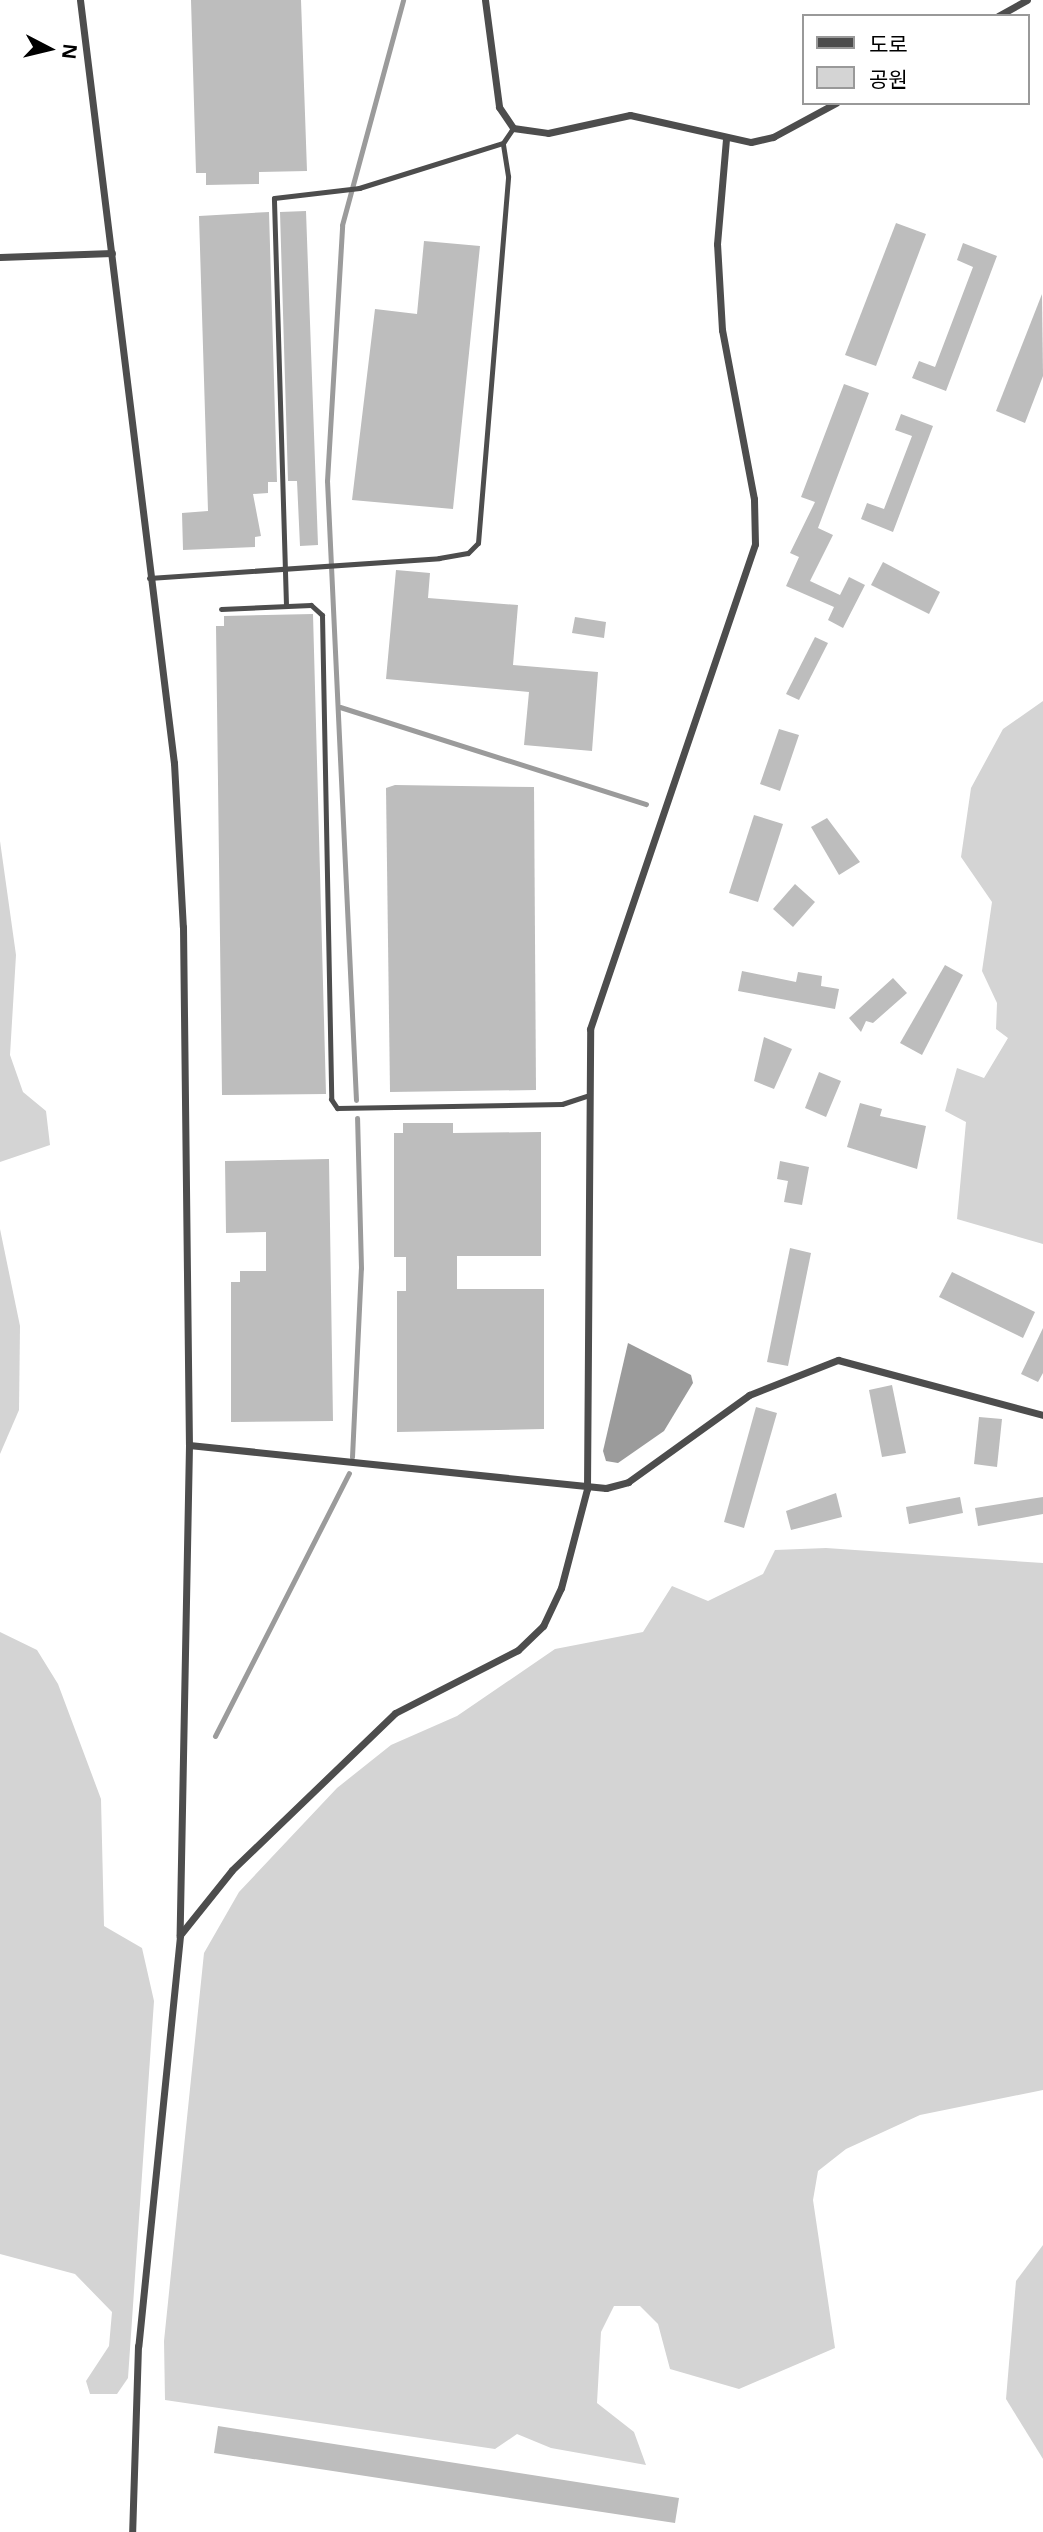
<!DOCTYPE html>
<html>
<head>
<meta charset="utf-8">
<style>
	body { margin:0 }
	#map { position:relative; width:1043px; height:2532px; overflow:hidden; background:#fff; font-family:"Open Sans","Noto Sans KR",sans-serif }
	div>[style] { position:absolute }
	[style*='--x'] { left:calc(var(--x)*1px); top:calc(var(--y)*1px); width:calc(var(--w)*1px); rotate:calc(var(--a)*1deg) }
	.green>* { inset:0; background:#d4d4d4 }
	.water>* { inset:0; background:#9b9b9b }
	.stream>* { height:5px; margin:-2.5px; padding:0 2.5px; transform-origin:2.5px; border-radius:2.5px; background:#9b9b9b }
	.building>* { inset:0; background:#bdbdbd }
	.lane>* { height:5px; margin:-2.5px; padding:0 2.5px; transform-origin:2.5px; border-radius:2.5px; background:#4d4d4d }
	.street>* { height:7px; margin:-3.5px; padding:0 3.5px; transform-origin:3.5px; border-radius:3.5px; background:#4d4d4d }
	span { translate:-50% -50%; white-space:nowrap; text-align:center; line-height:1.15; -webkit-text-stroke:5px #fff; paint-order:stroke }
	.legend { position:absolute; left:802px; top:14px; width:228px; height:91px; box-sizing:border-box; background:#fff; border:2px solid #999; margin:0; padding:9px 12px; list-style:none; font-size:21px; color:#000 }
	.legend li { display:flex; align-items:center; gap:14px; height:35px }
	.legend b { width:35px; border:2px solid #999 }
	.north { position:absolute; left:14px; top:14px; width:70px; height:70px; -webkit-text-stroke:5px #fff; paint-order:stroke; rotate:97deg; font-size:19px; font-weight:700; line-height:28px; text-align:center; color:#000 }
	.north::after { content:''; display:block; margin:auto; width:24px; height:32px; background:#000; clip-path:polygon(50% 0,100% 100%,50% 72%,0 100%) }
</style>
</head>
<body>
<div id="map">
	<div class="green">
		<i style="clip-path:polygon(1043px 701px,1043px 1244px,957px 1219px,966px 1122px,945px 1111px,957px 1068px,984px 1078px,1008px 1038px,996px 1029px,997px 1003px,982px 971px,992px 902px,961px 857px,971px 788px,1003px 729px)"></i>
		<i style="clip-path:polygon(0 841px,16px 955px,10px 1055px,23px 1092px,46px 1111px,50px 1145px,0 1162px)"></i>
		<i style="clip-path:polygon(0 1229px,20px 1326px,19px 1410px,0 1454px)"></i>
		<i style="clip-path:polygon(826px 1548px,1043px 1563px,1043px 2090px,920px 2115px,846px 2149px,818px 2171px,813px 2200px,835px 2348px,739px 2389px,670px 2369px,658px 2324px,640px 2306px,614px 2306px,601px 2332px,597px 2403px,634px 2432px,646px 2465px,551px 2448px,517px 2434px,495px 2449px,165px 2400px,164px 2341px,204px 1953px,239px 1892px,337px 1788px,391px 1745px,457px 1716px,555px 1649px,643px 1632px,672px 1586px,708px 1601px,763px 1574px,775px 1550px)"></i>
		<i style="clip-path:polygon(0 1632px,37px 1650px,58px 1684px,101px 1799px,104px 1926px,142px 1948px,154px 2001px,128px 2378px,117px 2394px,90px 2394px,86px 2381px,109px 2346px,112px 2312px,75px 2274px,0 2254px)"></i>
		<i style="clip-path:polygon(1043px 2245px,1043px 2459px,1006px 2399px,1016px 2281px)"></i>
	</div>
	<div class="water">
		<i style="clip-path:polygon(628px 1343px,691px 1375px,693px 1383px,664px 1431px,618px 1463px,606px 1461px,603px 1451px)"></i>
	</div>
	<div class="stream">
		<i style="--x:340;--y:707;--w:321;--a:17.6"></i>
		<i style="--x:356;--y:1100;--w:620;--a:-92.68"></i>
		<i style="--x:327;--y:481;--w:256;--a:-86.6"></i>
		<i style="--x:342;--y:225;--w:233;--a:-74.8"></i>
		<i style="--x:352;--y:1457;--w:189;--a:-87.3"></i>
		<i style="--x:361;--y:1268;--w:150;--a:-91.5"></i>
		<i style="--x:215;--y:1736;--w:295;--a:-63"></i>
	</div>
	<div class="building">
		<i style="clip-path:polygon(191px 0,301px 0,307px 171px,259px 172px,259px 184px,206px 185px,206px 173px,196px 173px)"></i>
		<i style="clip-path:polygon(306px 211px,318px 545px,300px 546px,297px 481px,288px 481px,280px 212px)"></i>
		<i style="clip-path:polygon(269px 212px,277px 482px,268px 482px,268px 493px,253px 494px,261px 536px,255px 537px,255px 547px,183px 550px,182px 513px,208px 511px,199px 216px)"></i>
		<i style="clip-path:polygon(896px 223px,926px 234px,876px 366px,845px 355px)"></i>
		<i style="clip-path:polygon(424px 241px,480px 246px,453px 509px,352px 500px,375px 309px,417px 314px)"></i>
		<i style="clip-path:polygon(963px 243px,997px 256px,946px 391px,912px 378px,919px 361px,935px 367px,951px 325px,973px 267px,957px 260px)"></i>
		<i style="clip-path:polygon(1042px 294px,1043px 376px,1025px 423px,996px 411px)"></i>
		<i style="clip-path:polygon(844px 384px,869px 393px,818px 528px,833px 535px,810px 581px,840px 595px,849px 577px,865px 585px,843px 628px,828px 620px,834px 607px,786px 586px,799px 557px,790px 553px,815px 502px,801px 497px)"></i>
		<i style="clip-path:polygon(901px 414px,933px 426px,893px 532px,861px 519px,867px 503px,884px 509px,912px 436px,895px 430px)"></i>
		<i style="clip-path:polygon(883px 562px,940px 592px,929px 614px,871px 585px)"></i>
		<i style="clip-path:polygon(396px 570px,430px 573px,428px 598px,518px 605px,513px 665px,598px 672px,592px 751px,524px 745px,529px 692px,386px 679px)"></i>
		<i style="clip-path:polygon(313px 614px,326px 1094px,222px 1095px,216px 626px,224px 626px,224px 616px)"></i>
		<i style="clip-path:polygon(575px 617px,606px 622px,604px 638px,572px 633px)"></i>
		<i style="clip-path:polygon(815px 637px,828px 643px,799px 700px,786px 694px)"></i>
		<i style="clip-path:polygon(779px 729px,799px 735px,780px 791px,760px 784px)"></i>
		<i style="clip-path:polygon(395px 785px,534px 787px,536px 1090px,390px 1092px,386px 788px)"></i>
		<i style="clip-path:polygon(754px 815px,783px 824px,758px 902px,729px 893px)"></i>
		<i style="clip-path:polygon(827px 818px,860px 862px,839px 875px,811px 827px)"></i>
		<i style="clip-path:polygon(795px 884px,815px 902px,793px 927px,773px 909px)"></i>
		<i style="clip-path:polygon(945px 965px,963px 975px,922px 1055px,900px 1043px)"></i>
		<i style="clip-path:polygon(742px 971px,796px 982px,798px 972px,822px 976px,821px 986px,839px 989px,835px 1009px,738px 991px)"></i>
		<i style="clip-path:polygon(893px 978px,907px 993px,873px 1023px,866px 1021px,861px 1032px,849px 1018px)"></i>
		<i style="clip-path:polygon(764px 1037px,792px 1049px,774px 1089px,754px 1081px)"></i>
		<i style="clip-path:polygon(819px 1072px,841px 1081px,826px 1117px,805px 1108px)"></i>
		<i style="clip-path:polygon(860px 1103px,882px 1109px,880px 1116px,926px 1126px,917px 1169px,847px 1147px)"></i>
		<i style="clip-path:polygon(403px 1123px,453px 1123px,453px 1133px,541px 1132px,541px 1256px,457px 1256px,457px 1289px,544px 1289px,544px 1429px,397px 1432px,397px 1291px,406px 1291px,406px 1257px,394px 1257px,394px 1133px,403px 1133px)"></i>
		<i style="clip-path:polygon(329px 1159px,333px 1421px,231px 1422px,231px 1282px,240px 1282px,240px 1271px,266px 1271px,266px 1232px,226px 1233px,225px 1161px)"></i>
		<i style="clip-path:polygon(780px 1161px,809px 1167px,802px 1205px,784px 1202px,788px 1181px,777px 1179px)"></i>
		<i style="clip-path:polygon(790px 1248px,811px 1253px,788px 1366px,767px 1362px)"></i>
		<i style="clip-path:polygon(952px 1272px,1035px 1312px,1023px 1338px,939px 1297px)"></i>
		<i style="clip-path:polygon(1043px 1328px,1043px 1373px,1038px 1382px,1021px 1374px)"></i>
		<i style="clip-path:polygon(892px 1385px,906px 1453px,882px 1457px,869px 1390px)"></i>
		<i style="clip-path:polygon(756px 1407px,777px 1413px,744px 1528px,724px 1522px)"></i>
		<i style="clip-path:polygon(979px 1417px,1002px 1419px,997px 1467px,974px 1464px)"></i>
		<i style="clip-path:polygon(836px 1493px,842px 1517px,791px 1530px,786px 1511px)"></i>
		<i style="clip-path:polygon(960px 1497px,963px 1513px,909px 1524px,906px 1507px)"></i>
		<i style="clip-path:polygon(1043px 1497px,1043px 1514px,978px 1526px,975px 1508px)"></i>
		<i style="clip-path:polygon(218px 2426px,679px 2498px,675px 2523px,214px 2453px)"></i>
	</div>
	<div class="lane">
		<i style="--x:149;--y:578;--w:291;--a:-3.9"></i>
		<i style="--x:439;--y:558;--w:29;--a:-10"></i>
		<i style="--x:468;--y:553;--w:14;--a:-45"></i>
		<i style="--x:478;--y:543;--w:368;--a:-85.3"></i>
		<i style="--x:508;--y:176;--w:33;--a:-99"></i>
		<i style="--x:286;--y:605;--w:407;--a:-91.7"></i>
		<i style="--x:274;--y:198;--w:86;--a:-6.7"></i>
		<i style="--x:359;--y:188;--w:151;--a:-17.4"></i>
		<i style="--x:503;--y:143;--w:18;--a:-56"></i>
		<i style="--x:221;--y:609;--w:90;--a:-2.5"></i>
		<i style="--x:311;--y:605;--w:15;--a:42"></i>
		<i style="--x:322;--y:615;--w:484;--a:88.9"></i>
		<i style="--x:331;--y:1099;--w:11;--a:56"></i>
		<i style="--x:337;--y:1108;--w:225;--a:-1"></i>
		<i style="--x:562;--y:1104;--w:26;--a:-18"></i>
	</div>
	<div class="street">
		<i style="--x:80;--y:0;--w:769;--a:82.98"></i>
		<i style="--x:174;--y:763;--w:164;--a:86.9"></i>
		<i style="--x:183;--y:927;--w:518;--a:89.34"></i>
		<i style="--x:189;--y:1445;--w:491;--a:91.1"></i>
		<i style="--x:180;--y:1936;--w:412;--a:95.8"></i>
		<i style="--x:138;--y:2346;--w:186;--a:91.8"></i>
		<i style="--x:485;--y:0;--w:108;--a:82.5"></i>
		<i style="--x:499;--y:107;--w:25;--a:56"></i>
		<i style="--x:513;--y:128;--w:35;--a:8"></i>
		<i style="--x:548;--y:133;--w:84;--a:-12.4"></i>
		<i style="--x:630;--y:115;--w:124;--a:12.6"></i>
		<i style="--x:751;--y:142;--w:23;--a:-13"></i>
		<i style="--x:773;--y:137;--w:72;--a:-28.4"></i>
		<i style="--x:998;--y:16;--w:33;--a:-29"></i>
		<i style="--x:0;--y:257;--w:112;--a:-2"></i>
		<i style="--x:189;--y:1445;--w:419;--a:5.9"></i>
		<i style="--x:606;--y:1488;--w:23;--a:-15"></i>
		<i style="--x:628;--y:1482;--w:149;--a:-35.7"></i>
		<i style="--x:749;--y:1395;--w:96;--a:-21.5"></i>
		<i style="--x:838;--y:1360;--w:212;--a:15"></i>
		<i style="--x:180;--y:1935;--w:83;--a:-51.3"></i>
		<i style="--x:232;--y:1870;--w:226;--a:-43.9"></i>
		<i style="--x:395;--y:1713;--w:138;--a:-27.1"></i>
		<i style="--x:518;--y:1650;--w:35;--a:-44"></i>
		<i style="--x:543;--y:1626;--w:42;--a:-64.7"></i>
		<i style="--x:561;--y:1588;--w:102;--a:-75.3"></i>
		<i style="--x:587;--y:1489;--w:460;--a:-89.6"></i>
		<i style="--x:590;--y:1029;--w:512;--a:-71.21"></i>
		<i style="--x:755;--y:544;--w:45;--a:-91.3"></i>
		<i style="--x:754;--y:499;--w:172;--a:-100.7"></i>
		<i style="--x:722;--y:330;--w:86;--a:-93.3"></i>
		<i style="--x:717;--y:244;--w:106;--a:-85.1"></i>
	</div>
	<ul class="legend">
	<li><b style="height:9px;background:#4d4d4d"></b>도로</li>
	<li><b style="height:19px;background:#d4d4d4"></b>공원</li>
	</ul>
	<div class="north">N</div>
</div>
</body>
</html>
